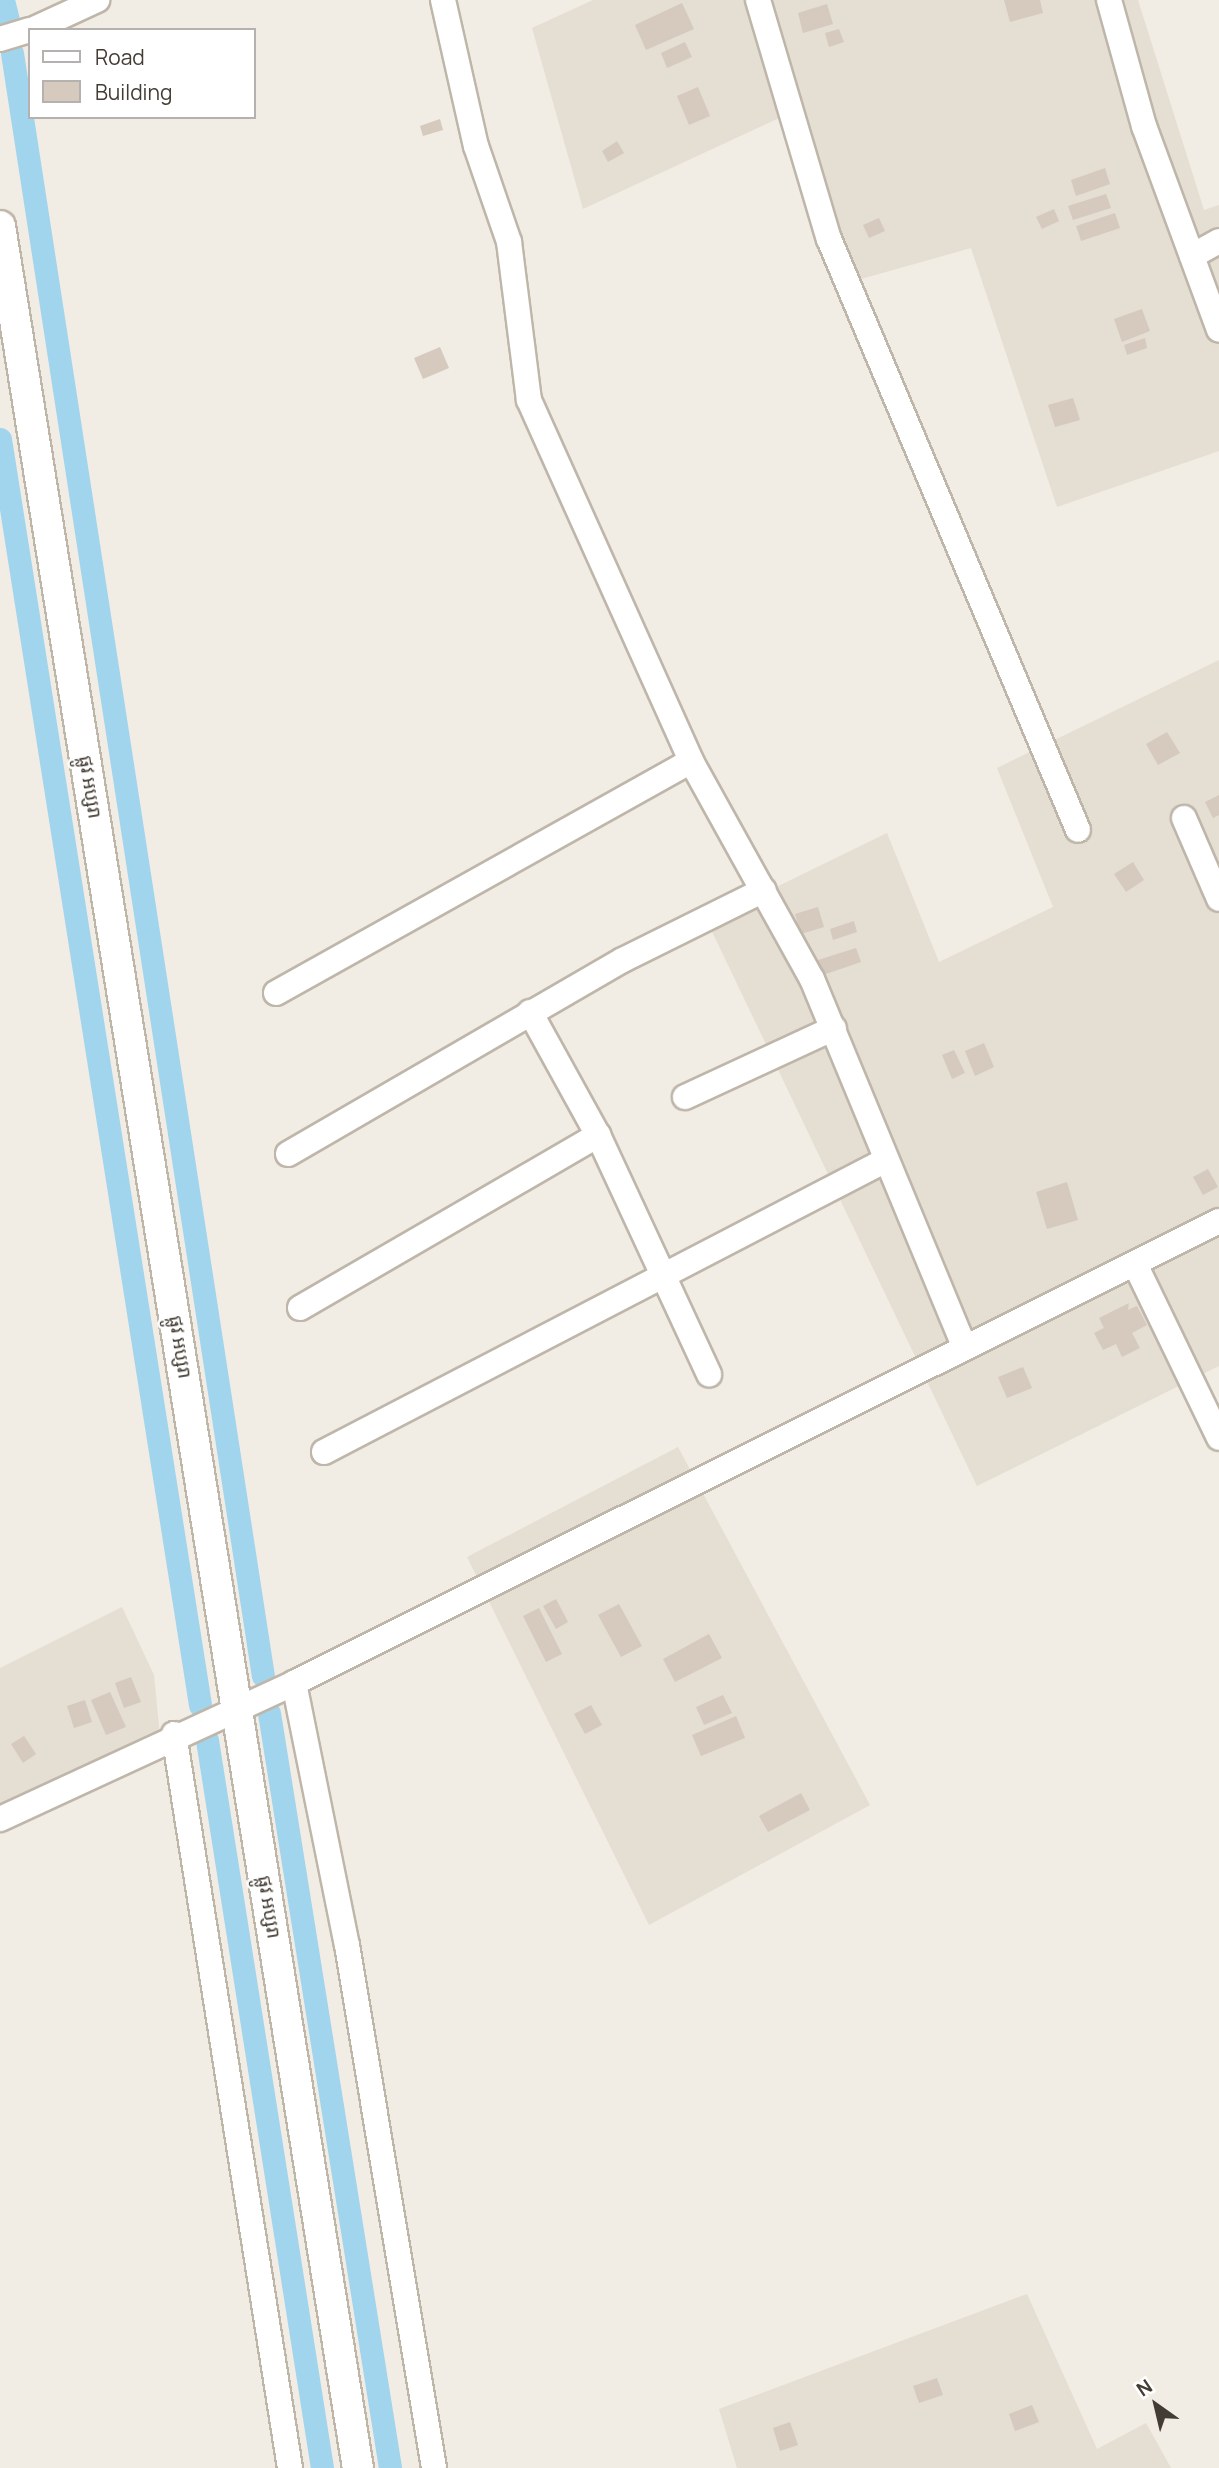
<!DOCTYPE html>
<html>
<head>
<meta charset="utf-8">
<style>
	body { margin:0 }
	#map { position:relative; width:1219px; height:2468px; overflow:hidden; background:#f1ece4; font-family:Manrope,"Noto Sans Khmer",sans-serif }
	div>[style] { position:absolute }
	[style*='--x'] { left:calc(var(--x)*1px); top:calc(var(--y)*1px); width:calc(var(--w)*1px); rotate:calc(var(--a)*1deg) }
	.residential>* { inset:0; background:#e5ded2 }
	.canal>* { height:23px; margin:-11.5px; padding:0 11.5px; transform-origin:11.5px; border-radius:11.5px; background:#a1d4ed }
	.building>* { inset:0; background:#d5cabd }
	.roads { filter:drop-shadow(2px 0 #bfb6aa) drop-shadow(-2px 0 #bfb6aa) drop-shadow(0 2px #bfb6aa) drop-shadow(0 -2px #bfb6aa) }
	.minor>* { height:24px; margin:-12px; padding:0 12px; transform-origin:12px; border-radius:12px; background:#fff }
	.tertiary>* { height:30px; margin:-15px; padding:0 15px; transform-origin:15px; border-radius:15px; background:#fff }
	span { translate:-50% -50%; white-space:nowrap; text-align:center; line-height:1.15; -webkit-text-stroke:5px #fff; paint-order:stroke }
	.street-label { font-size:19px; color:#433c34 }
	.legend { position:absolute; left:28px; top:28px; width:228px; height:91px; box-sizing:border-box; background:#fff; border:2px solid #b4b1ae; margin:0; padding:9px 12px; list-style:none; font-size:21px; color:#433c34 }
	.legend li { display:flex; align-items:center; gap:14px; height:35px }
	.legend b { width:35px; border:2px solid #b4b1ae }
	.north { position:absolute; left:1121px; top:2370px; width:70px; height:70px; -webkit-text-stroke:5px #fff; paint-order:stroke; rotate:326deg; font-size:19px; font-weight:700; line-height:28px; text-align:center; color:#433c34 }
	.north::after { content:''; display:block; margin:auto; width:24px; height:32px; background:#433c34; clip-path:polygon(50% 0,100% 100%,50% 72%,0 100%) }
</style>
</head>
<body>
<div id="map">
	<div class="residential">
		<i style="clip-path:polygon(593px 0,1138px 0,1204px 210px,1219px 205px,1219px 451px,1057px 507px,971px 248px,854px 281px,790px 113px,583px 209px,532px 28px)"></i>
		<i style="clip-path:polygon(1219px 660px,1219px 1366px,977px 1486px,707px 921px,887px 833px,939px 962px,1053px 907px,997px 768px)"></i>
		<i style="clip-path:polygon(678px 1447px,870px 1805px,649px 1925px,467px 1557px)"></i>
		<i style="clip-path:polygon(122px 1607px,154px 1675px,162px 1758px,0 1831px,0 1668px)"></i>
		<i style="clip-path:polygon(1027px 2294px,1097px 2449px,1146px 2423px,1171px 2468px,737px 2468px,719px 2409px)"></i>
	</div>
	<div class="canal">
		<i style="--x:3;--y:0;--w:21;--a:76"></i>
		<i style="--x:12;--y:53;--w:1642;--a:81.21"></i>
		<i style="--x:0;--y:439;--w:1282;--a:81.02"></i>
		<i style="--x:269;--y:1713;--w:765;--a:80.89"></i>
		<i style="--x:207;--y:1740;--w:737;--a:81.02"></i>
	</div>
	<div class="building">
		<i style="clip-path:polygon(1004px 0,1040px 0,1043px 13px,1010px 22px)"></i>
		<i style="clip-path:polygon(682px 3px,694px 29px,646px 50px,635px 25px)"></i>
		<i style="clip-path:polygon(827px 4px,833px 24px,803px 33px,798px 13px)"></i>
		<i style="clip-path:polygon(839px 29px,844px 42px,829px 47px,825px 33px)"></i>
		<i style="clip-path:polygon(685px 42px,692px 57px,667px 68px,661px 53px)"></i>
		<i style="clip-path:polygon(698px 87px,710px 116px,689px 125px,677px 96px)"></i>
		<i style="clip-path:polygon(440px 119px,443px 130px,423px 136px,420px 126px)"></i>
		<i style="clip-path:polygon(617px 141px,624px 153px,608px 162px,602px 151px)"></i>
		<i style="clip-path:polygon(1105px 168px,1110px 184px,1076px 196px,1071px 180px)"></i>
		<i style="clip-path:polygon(1106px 194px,1111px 208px,1073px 220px,1068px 206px)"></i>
		<i style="clip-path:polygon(1054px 209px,1059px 221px,1042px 229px,1036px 217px)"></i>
		<i style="clip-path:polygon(1115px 213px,1120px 228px,1081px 241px,1076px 226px)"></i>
		<i style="clip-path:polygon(879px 218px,885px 231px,869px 238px,863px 225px)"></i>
		<i style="clip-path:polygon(1142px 309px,1150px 331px,1122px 342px,1114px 319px)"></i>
		<i style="clip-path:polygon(1145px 338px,1147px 348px,1127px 355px,1124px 345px)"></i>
		<i style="clip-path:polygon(440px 347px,449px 368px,423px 379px,414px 358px)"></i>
		<i style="clip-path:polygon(1073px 398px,1080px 420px,1055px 427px,1048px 405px)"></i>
		<i style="clip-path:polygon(1167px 732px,1180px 753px,1158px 765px,1146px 744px)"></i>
		<i style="clip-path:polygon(1219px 795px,1219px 815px,1213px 818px,1205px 802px)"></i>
		<i style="clip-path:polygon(1133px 862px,1144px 880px,1126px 892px,1114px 874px)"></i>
		<i style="clip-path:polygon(818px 907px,824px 927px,801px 934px,795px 914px)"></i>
		<i style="clip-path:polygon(854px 921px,857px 932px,833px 940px,830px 929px)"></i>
		<i style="clip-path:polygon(856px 948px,861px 962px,820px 976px,815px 961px)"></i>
		<i style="clip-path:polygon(984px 1043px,994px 1067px,975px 1076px,965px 1051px)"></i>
		<i style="clip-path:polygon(954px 1050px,965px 1073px,952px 1079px,942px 1055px)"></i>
		<i style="clip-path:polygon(1208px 1169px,1218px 1187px,1203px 1195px,1193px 1177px)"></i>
		<i style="clip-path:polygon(1067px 1182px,1078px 1220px,1047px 1229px,1036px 1192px)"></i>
		<i style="clip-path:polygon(1129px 1303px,1128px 1310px,1137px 1306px,1147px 1325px,1132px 1333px,1140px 1348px,1122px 1357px,1116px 1344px,1103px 1350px,1094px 1333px,1104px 1328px,1099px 1318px)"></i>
		<i style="clip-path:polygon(1023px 1367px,1032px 1388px,1007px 1398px,998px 1377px)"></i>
		<i style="clip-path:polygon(556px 1599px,568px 1622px,556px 1629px,543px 1606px)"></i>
		<i style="clip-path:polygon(619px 1604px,642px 1646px,621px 1657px,598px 1615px)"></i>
		<i style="clip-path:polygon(539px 1608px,562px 1654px,546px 1662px,523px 1616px)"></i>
		<i style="clip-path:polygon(709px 1634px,722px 1658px,675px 1682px,663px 1659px)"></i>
		<i style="clip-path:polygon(131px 1677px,141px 1702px,124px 1708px,115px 1683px)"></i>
		<i style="clip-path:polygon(110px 1692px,126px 1727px,106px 1735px,91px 1700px)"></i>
		<i style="clip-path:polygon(723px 1695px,732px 1713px,704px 1725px,696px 1707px)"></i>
		<i style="clip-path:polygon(85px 1700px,92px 1722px,74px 1728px,67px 1706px)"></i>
		<i style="clip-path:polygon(591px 1705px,602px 1725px,585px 1734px,574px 1714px)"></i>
		<i style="clip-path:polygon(736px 1716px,745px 1738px,701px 1756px,692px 1735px)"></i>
		<i style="clip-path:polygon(24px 1736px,36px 1754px,23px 1763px,11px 1744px)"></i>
		<i style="clip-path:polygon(801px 1793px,810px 1810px,768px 1832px,759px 1816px)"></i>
		<i style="clip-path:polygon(937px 2378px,943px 2395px,919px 2403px,913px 2386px)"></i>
		<i style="clip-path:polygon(1032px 2405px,1039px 2422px,1015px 2431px,1009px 2414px)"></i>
		<i style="clip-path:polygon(790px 2422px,798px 2445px,780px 2451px,773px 2428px)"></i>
	</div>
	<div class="roads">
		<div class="minor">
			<i style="--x:443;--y:0;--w:150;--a:77.3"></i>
			<i style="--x:476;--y:146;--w:102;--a:71"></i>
			<i style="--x:509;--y:242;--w:159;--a:82.8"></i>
			<i style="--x:529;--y:400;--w:396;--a:65.8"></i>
			<i style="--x:691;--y:761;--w:249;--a:61"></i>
			<i style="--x:812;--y:979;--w:395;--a:67.5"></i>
			<i style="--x:758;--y:0;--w:249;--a:73.5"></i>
			<i style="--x:829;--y:239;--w:641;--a:67.15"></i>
			<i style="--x:1109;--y:0;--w:131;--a:74.5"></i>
			<i style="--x:1144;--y:126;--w:217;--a:69.8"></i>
			<i style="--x:32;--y:30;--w:72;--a:-24.8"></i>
			<i style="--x:0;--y:39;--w:31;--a:-17"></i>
			<i style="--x:1192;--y:256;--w:31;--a:-29"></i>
			<i style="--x:1184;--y:818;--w:88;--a:66.6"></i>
			<i style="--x:276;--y:993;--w:475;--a:-29.2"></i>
			<i style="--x:530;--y:1012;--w:141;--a:61.1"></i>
			<i style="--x:598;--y:1135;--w:264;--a:65.1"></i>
			<i style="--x:685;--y:1097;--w:164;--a:-24.8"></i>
			<i style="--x:288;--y:1154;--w:387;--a:-30.1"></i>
			<i style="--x:623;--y:960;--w:157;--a:-26.4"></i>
			<i style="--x:1135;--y:1264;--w:193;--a:64.2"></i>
			<i style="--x:300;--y:1308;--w:345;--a:-30.1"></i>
			<i style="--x:324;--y:1452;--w:631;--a:-27.46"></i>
			<i style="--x:294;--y:1683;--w:267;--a:78.6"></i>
			<i style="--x:347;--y:1945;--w:530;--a:80.56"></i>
			<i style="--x:174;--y:1734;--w:743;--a:81.02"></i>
			<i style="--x:0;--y:1819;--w:324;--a:-24.8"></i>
			<i style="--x:294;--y:1683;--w:1034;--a:-26.54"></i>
		</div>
		<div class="tertiary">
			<i style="--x:0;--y:226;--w:2270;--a:80.93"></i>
		</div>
	</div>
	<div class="street-label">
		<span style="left:90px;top:787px;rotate:81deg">ផ្លូវ អប្សរា</span>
		<span style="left:180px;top:1347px;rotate:81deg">ផ្លូវ អប្សរា</span>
		<span style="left:269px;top:1907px;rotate:81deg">ផ្លូវ អប្សរា</span>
	</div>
	<ul class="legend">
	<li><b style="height:9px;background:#fff"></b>Road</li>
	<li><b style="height:19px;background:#d5cabd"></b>Building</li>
	</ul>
	<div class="north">N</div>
</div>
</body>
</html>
